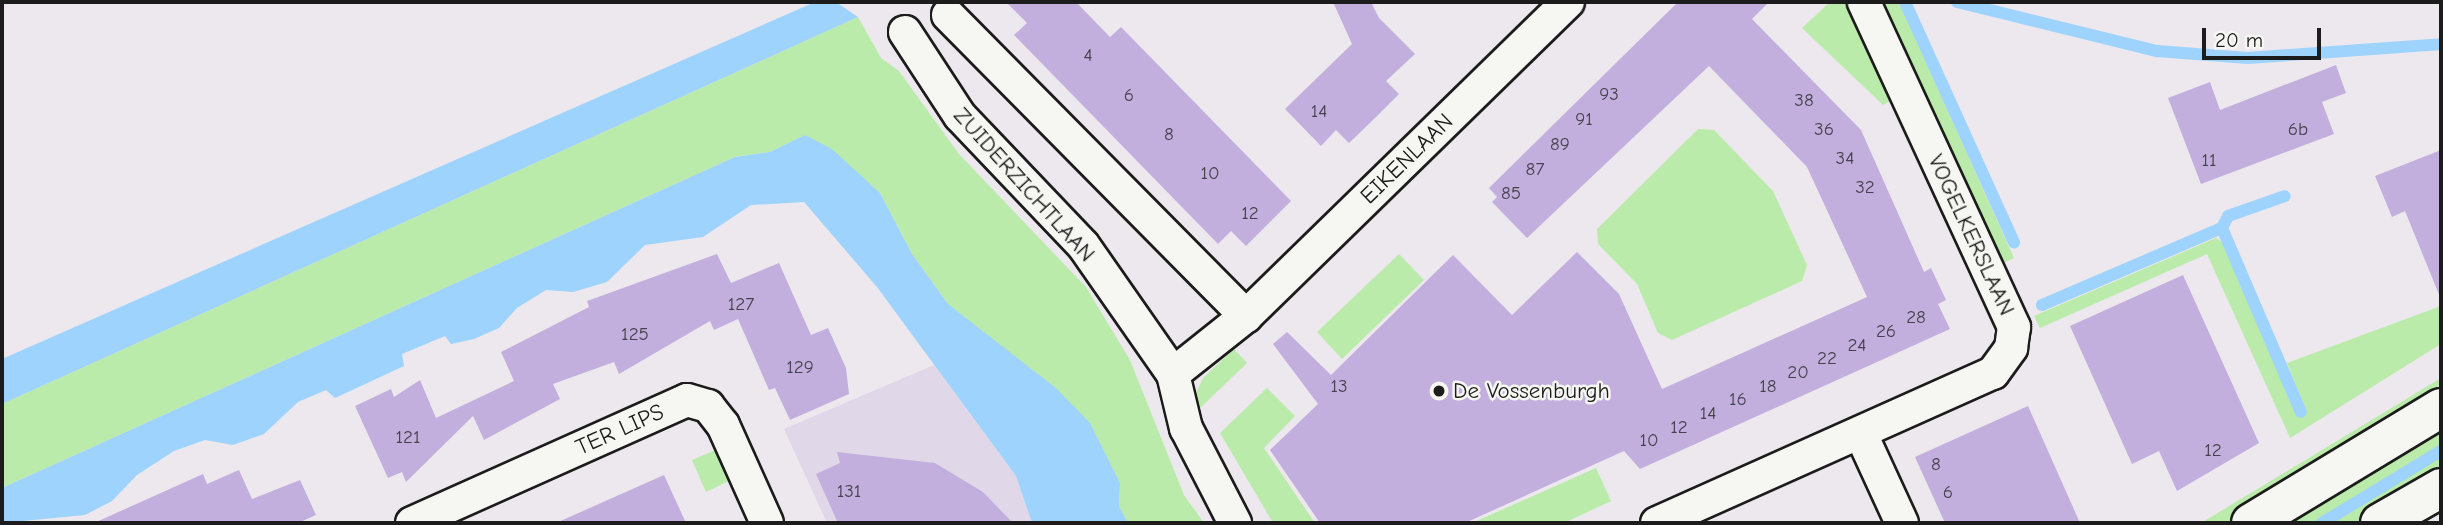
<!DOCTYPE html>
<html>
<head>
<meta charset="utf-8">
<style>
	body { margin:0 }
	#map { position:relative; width:2443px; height:525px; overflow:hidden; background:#ece8ee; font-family:"Comic Neue",sans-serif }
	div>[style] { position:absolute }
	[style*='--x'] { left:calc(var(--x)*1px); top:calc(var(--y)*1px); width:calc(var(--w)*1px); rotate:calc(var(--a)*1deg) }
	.built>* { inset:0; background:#e0d7e9 }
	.green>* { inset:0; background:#bbebaa }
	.water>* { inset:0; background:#9dd3fc }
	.stream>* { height:12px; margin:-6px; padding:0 6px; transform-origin:6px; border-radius:6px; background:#9dd3fc }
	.building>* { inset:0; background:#c3afde }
	.roads { filter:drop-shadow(2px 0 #1c1c1c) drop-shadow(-2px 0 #1c1c1c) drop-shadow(0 2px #1c1c1c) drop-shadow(0 -2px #1c1c1c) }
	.street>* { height:32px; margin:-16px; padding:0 16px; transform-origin:16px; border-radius:16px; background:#f6f6f2 }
	.secondary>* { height:38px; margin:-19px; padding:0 19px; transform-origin:19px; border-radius:19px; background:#f6f6f2 }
	.dots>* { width:19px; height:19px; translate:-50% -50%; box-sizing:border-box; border:4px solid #f6f6f2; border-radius:50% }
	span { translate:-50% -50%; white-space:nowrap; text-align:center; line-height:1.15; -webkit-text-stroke:5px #f6f6f2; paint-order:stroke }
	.number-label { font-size:19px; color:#46414c }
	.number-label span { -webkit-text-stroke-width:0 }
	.street-label { font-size:23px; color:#1c1c1c }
	.poi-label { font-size:23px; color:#1c1c1c }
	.left { translate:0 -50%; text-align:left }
	.frame { position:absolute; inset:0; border:4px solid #1c1c1c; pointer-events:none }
	.scale { position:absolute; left:2202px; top:28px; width:119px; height:32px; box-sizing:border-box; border:4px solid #1c1c1c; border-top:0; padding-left:9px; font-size:21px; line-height:24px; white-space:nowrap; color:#1c1c1c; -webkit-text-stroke:5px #f6f6f2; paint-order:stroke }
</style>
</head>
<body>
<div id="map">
	<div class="built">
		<i style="clip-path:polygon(934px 365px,1016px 476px,1032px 523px,827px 523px,784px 429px)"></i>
	</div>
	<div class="green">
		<i style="clip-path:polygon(1830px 2px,1846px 2px,1890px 101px,1883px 105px,1802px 28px)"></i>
		<i style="clip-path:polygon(1883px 2px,1899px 2px,2014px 258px,2002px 264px)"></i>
		<i style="clip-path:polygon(858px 17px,881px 58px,899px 71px,959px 154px,1086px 287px,1130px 360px,1184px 495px,1204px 523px,1128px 523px,1119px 506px,1120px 483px,948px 304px,912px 254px,880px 193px,805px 135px,770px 152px,735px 157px,2px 488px,2px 404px)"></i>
		<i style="clip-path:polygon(1698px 129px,1714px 130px,1773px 191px,1807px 265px,1802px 281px,1672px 340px,1658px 333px,1637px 284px,1598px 244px,1597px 229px)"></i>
		<i style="clip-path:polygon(2216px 238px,2224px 243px,2299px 417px,2307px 412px,2287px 363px,2441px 306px,2441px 344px,2290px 438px,2207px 254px,2040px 328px,2034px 316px)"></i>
		<i style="clip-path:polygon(1399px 254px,1424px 280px,1342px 359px,1317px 332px)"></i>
		<i style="clip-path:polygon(1234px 349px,1247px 363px,1198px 410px,1195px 395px,1203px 378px)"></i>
		<i style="clip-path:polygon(2441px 378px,2441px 396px,2411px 417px,2230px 523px,2201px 523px)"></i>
		<i style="clip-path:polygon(1267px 388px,1295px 416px,1264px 448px,1315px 523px,1273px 523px,1220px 433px)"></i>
		<i style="clip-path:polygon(2441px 423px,2441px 478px,2365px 523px,2275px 523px)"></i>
		<i style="clip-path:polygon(718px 449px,731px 480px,706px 492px,692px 460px)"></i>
		<i style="clip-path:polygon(1596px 468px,1611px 501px,1564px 523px,1472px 523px)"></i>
	</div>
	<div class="water">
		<i style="clip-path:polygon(815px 2px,836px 2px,858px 17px,2px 404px,2px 359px)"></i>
		<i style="clip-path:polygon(805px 135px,832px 149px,880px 193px,912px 254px,948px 304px,1056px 388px,1090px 423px,1120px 483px,1119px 506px,1128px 523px,1032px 523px,1016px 476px,877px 287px,804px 202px,751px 205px,703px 237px,645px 245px,607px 282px,573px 292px,546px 290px,517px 308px,499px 328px,474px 339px,451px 344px,445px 336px,402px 354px,404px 366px,335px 398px,326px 390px,298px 402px,264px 434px,233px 445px,205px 440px,174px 451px,137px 475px,112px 501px,85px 515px,2px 523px,2px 488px,735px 157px,770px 152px)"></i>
	</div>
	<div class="stream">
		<i style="--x:1905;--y:2;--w:264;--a:65.6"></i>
		<i style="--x:1957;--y:2;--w:206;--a:13.8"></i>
		<i style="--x:2157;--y:51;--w:91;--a:4.4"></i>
		<i style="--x:2248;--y:58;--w:194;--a:-4.1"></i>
		<i style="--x:2222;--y:228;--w:13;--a:-63"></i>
		<i style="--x:2228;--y:216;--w:60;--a:-19.3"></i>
		<i style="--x:2042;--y:305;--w:196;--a:-23.2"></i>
		<i style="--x:2222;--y:228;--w:200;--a:66.8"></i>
		<i style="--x:2322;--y:523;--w:139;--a:-31.2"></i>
	</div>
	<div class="building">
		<i style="clip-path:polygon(1006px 2px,1076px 2px,1110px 37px,1121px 27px,1291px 201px,1246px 246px,1231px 231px,1218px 244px,1014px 35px,1027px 23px)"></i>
		<i style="clip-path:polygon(1333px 2px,1371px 2px,1379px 18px,1415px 54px,1386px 81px,1399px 94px,1374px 119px,1349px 143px,1336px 130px,1321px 146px,1285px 109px,1352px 44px)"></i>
		<i style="clip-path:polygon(1678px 2px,1769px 2px,1752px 19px,1861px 130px,1924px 272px,1931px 268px,1946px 300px,1938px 304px,1950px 329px,1640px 469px,1624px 451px,1465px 523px,1320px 523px,1270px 450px,1318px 404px,1273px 344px,1287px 332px,1331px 375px,1453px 255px,1512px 315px,1577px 252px,1619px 294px,1662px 389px,1867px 297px,1807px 167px,1709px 66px,1527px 238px,1492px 202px,1497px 197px,1489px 188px)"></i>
		<i style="clip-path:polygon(2336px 65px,2346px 93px,2322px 102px,2334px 134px,2201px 184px,2168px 98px,2210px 82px,2220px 110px)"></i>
		<i style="clip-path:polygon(2441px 150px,2441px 297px,2440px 297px,2405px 211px,2392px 217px,2375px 176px)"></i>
		<i style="clip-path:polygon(717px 254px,731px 283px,779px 263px,811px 335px,828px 328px,846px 368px,849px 394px,790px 420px,775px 388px,769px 390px,738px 319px,714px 330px,710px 321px,619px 374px,614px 362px,553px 384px,560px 399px,484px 440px,473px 416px,406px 482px,402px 472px,388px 478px,355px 406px,391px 389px,394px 397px,420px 380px,436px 418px,514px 381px,501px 352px,589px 307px,587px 301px)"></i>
		<i style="clip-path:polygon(2183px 275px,2259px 443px,2177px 491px,2159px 451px,2132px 464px,2070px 326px)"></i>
		<i style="clip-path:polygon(2028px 406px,2080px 523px,1945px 523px,1915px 457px)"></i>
		<i style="clip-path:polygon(837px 452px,935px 463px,983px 492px,1013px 523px,838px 523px,816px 474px,840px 463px)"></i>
		<i style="clip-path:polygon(239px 470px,252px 499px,300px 480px,316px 515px,298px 523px,94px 523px,203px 474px,207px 484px)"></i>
		<i style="clip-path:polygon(664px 475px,686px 523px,556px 523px)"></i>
	</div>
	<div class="roads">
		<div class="street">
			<i style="--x:948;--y:15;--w:424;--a:45.3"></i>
			<i style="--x:905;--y:32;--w:100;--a:56.8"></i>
			<i style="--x:960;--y:116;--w:178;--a:46.4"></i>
			<i style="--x:1083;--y:245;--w:157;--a:55.1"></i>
			<i style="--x:1173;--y:374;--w:56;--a:76.5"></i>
			<i style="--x:1186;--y:428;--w:107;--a:62.7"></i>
			<i style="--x:1173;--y:374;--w:93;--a:-38.5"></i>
			<i style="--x:1246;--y:316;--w:450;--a:-44.3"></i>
			<i style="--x:1861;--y:434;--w:98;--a:65.3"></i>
			<i style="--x:412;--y:523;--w:301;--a:-24.1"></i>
			<i style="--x:687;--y:400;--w:22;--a:16"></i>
			<i style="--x:708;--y:406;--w:24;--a:52"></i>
			<i style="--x:723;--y:425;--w:107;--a:65.8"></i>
			<i style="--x:1657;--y:523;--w:368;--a:-24.1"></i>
			<i style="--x:1993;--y:373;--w:31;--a:-54"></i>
			<i style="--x:2011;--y:348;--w:21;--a:-82"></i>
			<i style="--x:2014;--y:327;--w:358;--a:-114.8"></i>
		</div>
		<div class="secondary">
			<i style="--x:2251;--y:523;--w:222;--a:-31.2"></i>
			<i style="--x:2380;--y:523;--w:70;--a:-29.8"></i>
		</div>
	</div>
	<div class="dots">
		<i style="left:1439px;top:391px;background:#1c1c1c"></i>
	</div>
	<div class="number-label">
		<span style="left:1088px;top:56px">4</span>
		<span style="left:1609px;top:95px">93</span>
		<span style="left:1129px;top:96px">6</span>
		<span style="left:1804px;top:101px">38</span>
		<span style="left:1319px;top:112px">14</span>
		<span style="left:1584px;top:120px">91</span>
		<span style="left:1824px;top:130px">36</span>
		<span style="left:2298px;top:130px">6b</span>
		<span style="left:1169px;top:135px">8</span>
		<span style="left:1560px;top:145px">89</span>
		<span style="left:1845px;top:159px">34</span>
		<span style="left:2209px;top:161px">11</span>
		<span style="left:1535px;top:170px">87</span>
		<span style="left:1210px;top:174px">10</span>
		<span style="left:1865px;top:188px">32</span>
		<span style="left:1511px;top:194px">85</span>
		<span style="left:1250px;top:214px">12</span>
		<span style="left:741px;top:305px">127</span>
		<span style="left:1916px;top:318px">28</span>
		<span style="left:1886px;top:332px">26</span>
		<span style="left:635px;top:335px">125</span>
		<span style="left:1857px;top:346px">24</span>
		<span style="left:1827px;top:359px">22</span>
		<span style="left:800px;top:368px">129</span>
		<span style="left:1798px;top:373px">20</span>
		<span style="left:1339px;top:387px">13</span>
		<span style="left:1768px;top:387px">18</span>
		<span style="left:1738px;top:400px">16</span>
		<span style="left:1708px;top:414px">14</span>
		<span style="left:1679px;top:428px">12</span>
		<span style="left:408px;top:438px">121</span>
		<span style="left:1649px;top:441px">10</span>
		<span style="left:2213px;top:451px">12</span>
		<span style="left:1936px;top:465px">8</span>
		<span style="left:849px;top:492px">131</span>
		<span style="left:1948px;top:493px">6</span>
	</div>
	<div class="street-label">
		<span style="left:1407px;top:159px;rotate:-44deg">EIKENLAAN</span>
		<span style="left:1024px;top:185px;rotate:48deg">ZUIDERZICHTLAAN</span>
		<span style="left:1971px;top:235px;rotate:65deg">VOGELKERSLAAN</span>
		<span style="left:620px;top:430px;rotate:-24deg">TER LIPS</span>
	</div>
	<div class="poi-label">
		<span class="left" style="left:1453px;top:391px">De Vossenburgh</span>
	</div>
	<div class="frame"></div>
	<div class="scale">20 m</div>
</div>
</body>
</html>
